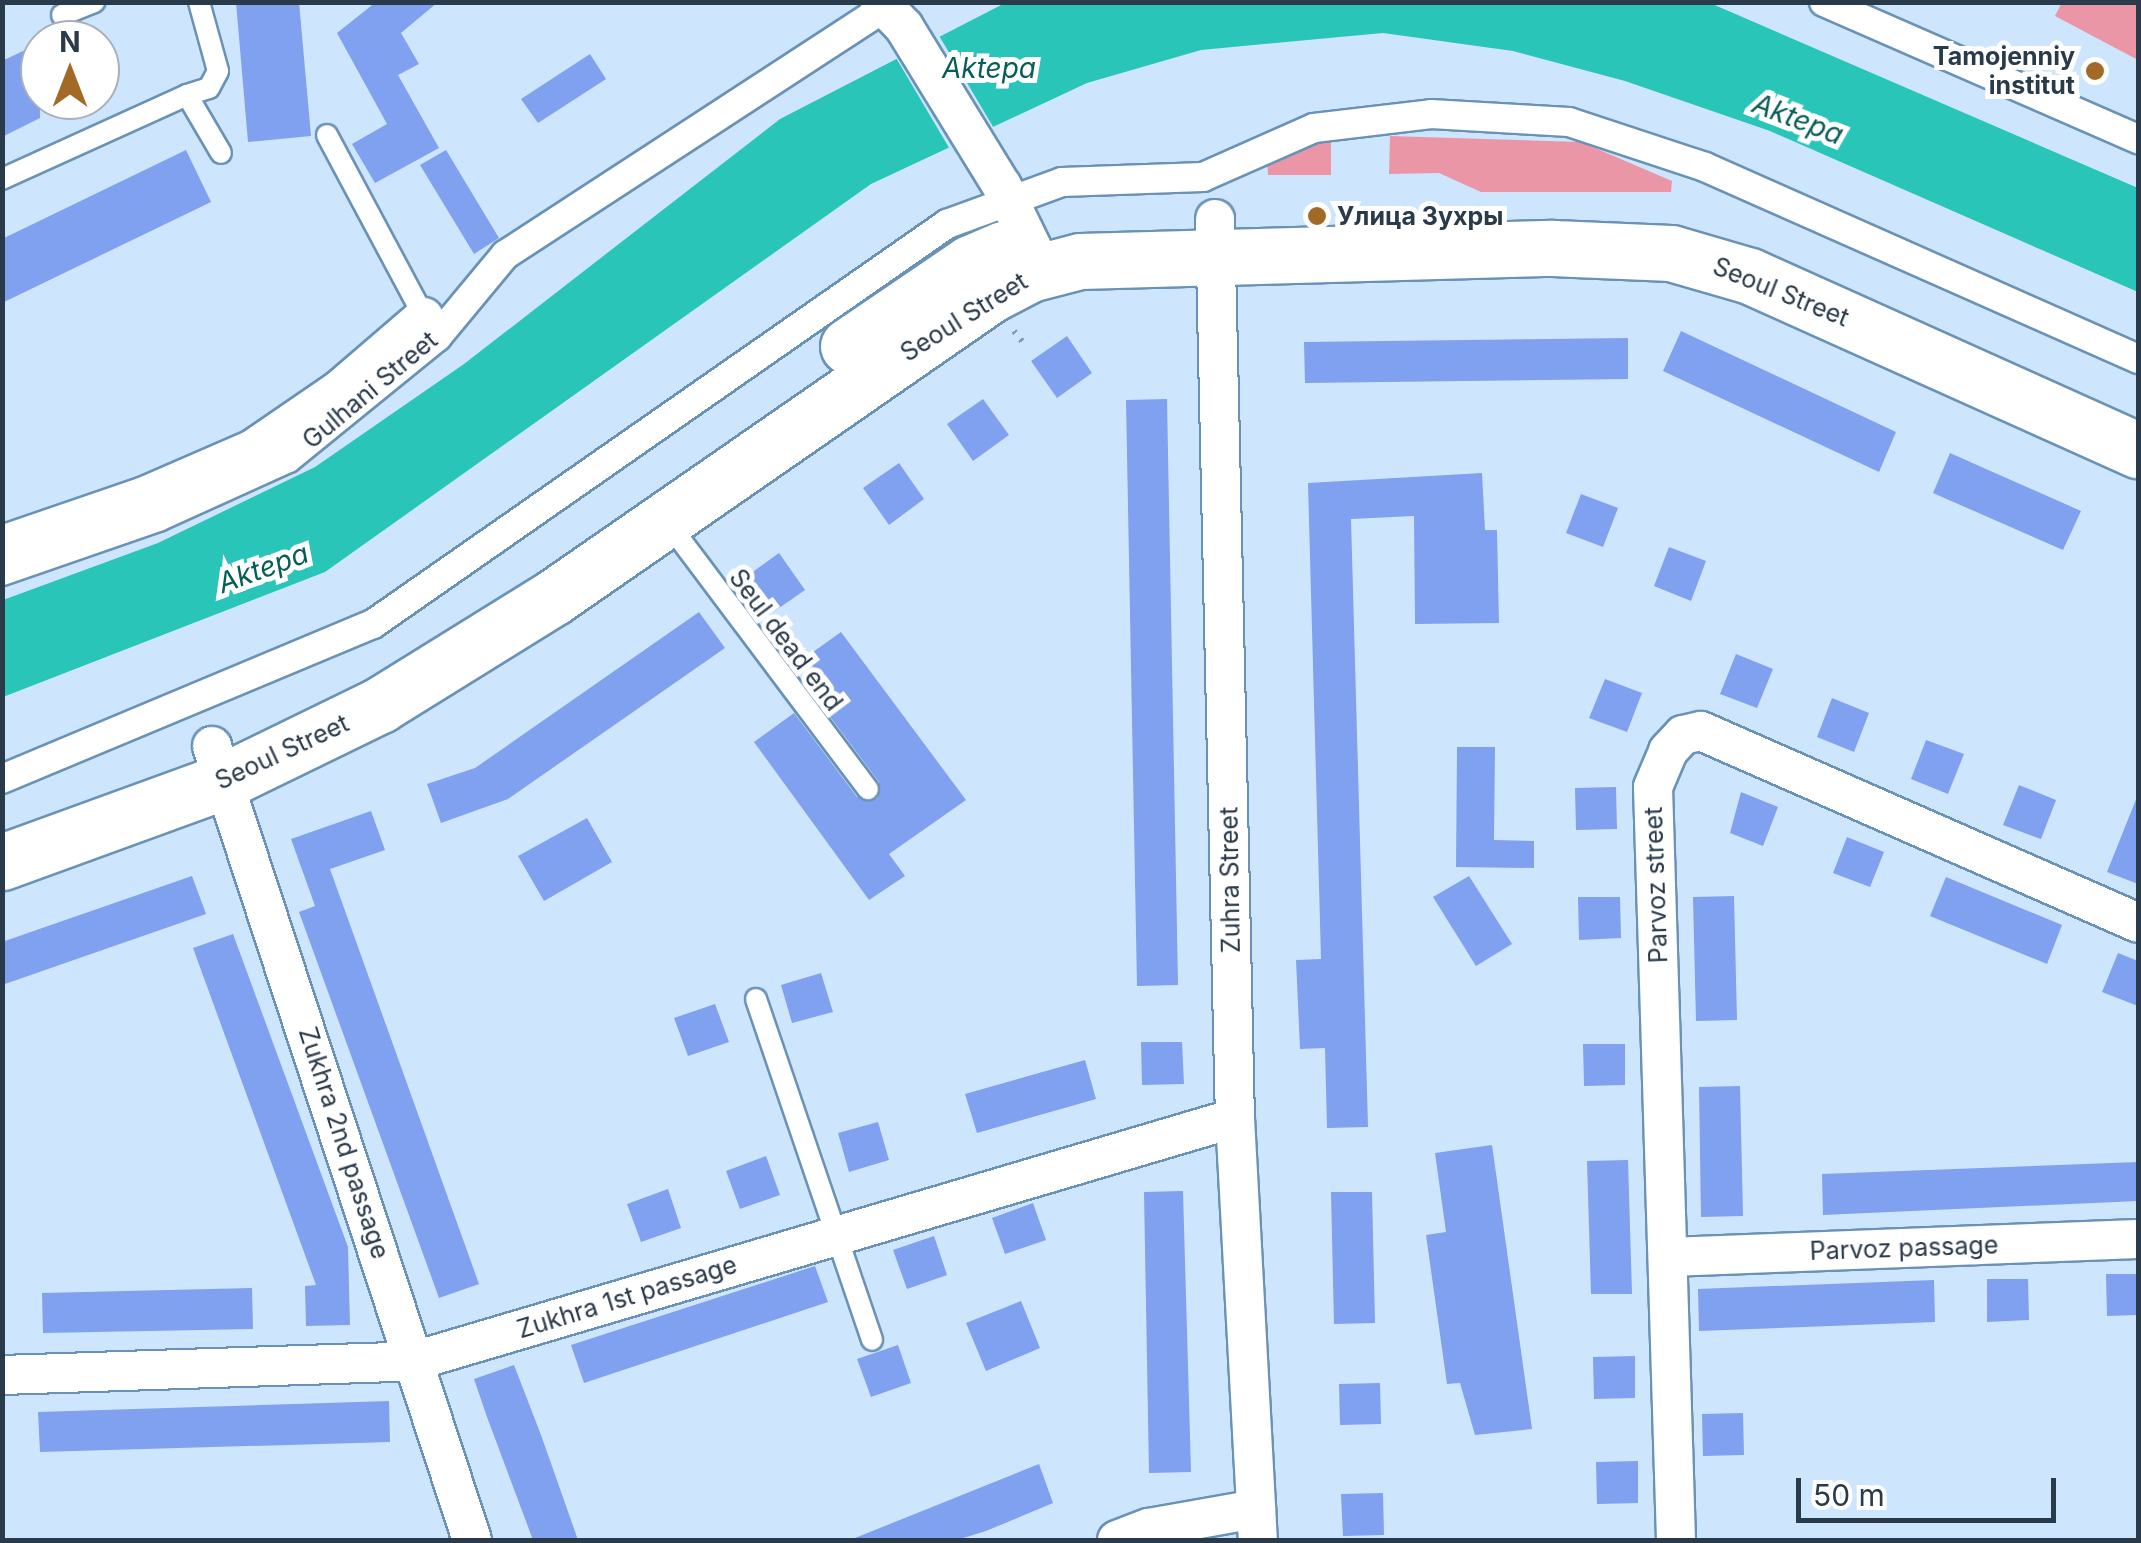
<!DOCTYPE html>
<html>
<head>
<meta charset="utf-8">
<style>
	body { margin:0 }
	#map { position:relative; width:2141px; height:1543px; overflow:hidden; background:#cde6fe; font-family:Inter,sans-serif }
	div>[style] { position:absolute }
	[style*='--x'] { left:calc(var(--x)*1px); top:calc(var(--y)*1px); width:calc(var(--w)*1px); rotate:calc(var(--a)*1deg) }
	.green>* { inset:0; background:#eb96a7 }
	.water>* { inset:0; background:#2ac5b9 }
	.pier>* { inset:0; background:#cde6fe }
	.building>* { inset:0; background:#80a0f0 }
	.path>* { height:6px; margin-top:-3px; transform-origin:0; background:repeating-linear-gradient(90deg,#859baf 0 2.5px,transparent 0 10.5px) }
	.roads { filter:drop-shadow(2px 0 #6a92b6) drop-shadow(-2px 0 #6a92b6) drop-shadow(0 2px #6a92b6) drop-shadow(0 -2px #6a92b6) }
	.service>* { height:20px; margin:-10px; padding:0 10px; transform-origin:10px; border-radius:10px; background:#fff }
	.pedestrian>* { height:28px; margin:-14px; padding:0 14px; transform-origin:14px; border-radius:14px; background:#fff }
	.minor>* { height:38px; margin:-19px; padding:0 19px; transform-origin:19px; border-radius:19px; background:#fff }
	.secondary>* { height:55px; margin:-27.5px; padding:0 27.5px; transform-origin:27.5px; border-radius:27.5px; background:#fff }
	.dots>* { width:28px; height:28px; translate:-50% -50%; box-sizing:border-box; border:5px solid #fff; border-radius:50% }
	span { translate:-50% -50%; white-space:nowrap; text-align:center; line-height:1.15; -webkit-text-stroke:10px #fff; paint-order:stroke }
	.poi-label { font-size:25px; color:#293a4a; font-weight:700 }
	.right { translate:-100% -50%; text-align:right }
	.left { translate:0 -50%; text-align:left }
	.street-label { font-size:25px; color:#293a4a }
	.water-label { font-size:28px; color:#075d57; font-style:italic }
	.frame { position:absolute; inset:0; border:5px solid #293a4a; pointer-events:none }
	.north { position:absolute; left:20px; top:20px; width:100px; height:100px; box-sizing:border-box; background:#fff; border:2px solid #a9b0b7; border-radius:50%; rotate:0deg; font-size:28px; font-weight:700; line-height:40px; text-align:center; color:#293a4a }
	.north::after { content:''; display:block; margin:auto; width:35px; height:45px; background:#a26927; clip-path:polygon(50% 0,100% 100%,50% 72%,0 100%) }
	.scale { position:absolute; left:1796px; top:1478px; width:260px; height:45px; box-sizing:border-box; border:5px solid #293a4a; border-top:0; padding-left:12px; font-size:30px; line-height:35px; white-space:nowrap; color:#293a4a; -webkit-text-stroke:8px #fff; paint-order:stroke }
</style>
</head>
<body>
<div id="map">
	<div class="green">
		<i style="clip-path:polygon(2062px 2px,2138px 3px,2138px 60px,2055px 16px)"></i>
		<i style="clip-path:polygon(1390px 136px,1581px 142px,1672px 181px,1671px 192px,1481px 192px,1439px 173px,1389px 174px)"></i>
		<i style="clip-path:polygon(1331px 139px,1331px 175px,1268px 175px,1267px 160px)"></i>
	</div>
	<div class="water">
		<i style="clip-path:polygon(1005px 3px,1710px 3px,2138px 188px,2138px 292px,1770px 131px,1625px 81px,1513px 51px,1383px 33px,1201px 50px,1087px 83px,871px 184px,325px 572px,3px 697px,3px 600px,158px 543px,315px 467px,464px 364px,780px 119px)"></i>
	</div>
	<div class="pier">
		<i style="clip-path:polygon(935px 29px,995px 130px,951px 151px,892px 51px)"></i>
	</div>
	<div class="building">
		<i style="clip-path:polygon(236px 2px,299px 2px,311px 136px,248px 142px)"></i>
		<i style="clip-path:polygon(376px 2px,438px 2px,401px 33px,419px 64px,398px 75px,439px 148px,375px 183px,352px 144px,387px 124px,337px 33px)"></i>
		<i style="clip-path:polygon(40px 43px,40px 118px,2px 137px,2px 61px)"></i>
		<i style="clip-path:polygon(590px 54px,606px 79px,538px 123px,521px 99px)"></i>
		<i style="clip-path:polygon(186px 150px,211px 202px,2px 303px,2px 239px)"></i>
		<i style="clip-path:polygon(446px 150px,499px 238px,474px 254px,420px 165px)"></i>
		<i style="clip-path:polygon(1681px 331px,1896px 432px,1879px 472px,1663px 371px)"></i>
		<i style="clip-path:polygon(1067px 336px,1092px 373px,1057px 398px,1031px 361px)"></i>
		<i style="clip-path:polygon(1628px 338px,1628px 379px,1305px 383px,1304px 342px)"></i>
		<i style="clip-path:polygon(983px 399px,1009px 435px,973px 461px,947px 424px)"></i>
		<i style="clip-path:polygon(1167px 399px,1178px 985px,1137px 986px,1126px 400px)"></i>
		<i style="clip-path:polygon(1950px 453px,2081px 511px,2063px 550px,1933px 493px)"></i>
		<i style="clip-path:polygon(899px 463px,924px 499px,889px 525px,863px 488px)"></i>
		<i style="clip-path:polygon(1482px 473px,1485px 530px,1497px 530px,1499px 623px,1415px 624px,1414px 516px,1351px 519px,1368px 1127px,1327px 1128px,1325px 1048px,1300px 1049px,1296px 960px,1321px 959px,1308px 483px)"></i>
		<i style="clip-path:polygon(1581px 494px,1618px 508px,1603px 547px,1566px 533px)"></i>
		<i style="clip-path:polygon(1669px 547px,1706px 561px,1691px 601px,1654px 586px)"></i>
		<i style="clip-path:polygon(779px 553px,805px 590px,769px 615px,743px 579px)"></i>
		<i style="clip-path:polygon(699px 612px,725px 648px,508px 799px,441px 823px,427px 784px,475px 768px)"></i>
		<i style="clip-path:polygon(841px 632px,966px 800px,889px 854px,905px 876px,869px 900px,754px 742px,794px 713px,857px 797px,877px 799px,879px 782px,816px 698px,828px 689px,806px 657px)"></i>
		<i style="clip-path:polygon(1736px 654px,1773px 669px,1757px 708px,1720px 694px)"></i>
		<i style="clip-path:polygon(1605px 679px,1642px 693px,1627px 732px,1589px 718px)"></i>
		<i style="clip-path:polygon(1832px 698px,1869px 713px,1854px 752px,1817px 737px)"></i>
		<i style="clip-path:polygon(1926px 740px,1964px 754px,1948px 794px,1911px 779px)"></i>
		<i style="clip-path:polygon(1457px 747px,1495px 747px,1494px 840px,1534px 841px,1534px 868px,1456px 867px)"></i>
		<i style="clip-path:polygon(2019px 785px,2056px 800px,2041px 839px,2003px 825px)"></i>
		<i style="clip-path:polygon(1616px 787px,1617px 829px,1576px 830px,1575px 788px)"></i>
		<i style="clip-path:polygon(1741px 792px,1778px 807px,1763px 846px,1730px 833px)"></i>
		<i style="clip-path:polygon(2137px 797px,2138px 798px,2138px 884px,2107px 872px)"></i>
		<i style="clip-path:polygon(371px 811px,385px 850px,330px 869px,479px 1284px,439px 1298px,299px 912px,315px 906px,291px 839px)"></i>
		<i style="clip-path:polygon(587px 818px,612px 862px,544px 901px,518px 856px)"></i>
		<i style="clip-path:polygon(1847px 837px,1884px 852px,1870px 887px,1833px 873px)"></i>
		<i style="clip-path:polygon(192px 876px,206px 914px,2px 985px,2px 942px)"></i>
		<i style="clip-path:polygon(1469px 876px,1512px 944px,1476px 966px,1433px 897px)"></i>
		<i style="clip-path:polygon(1946px 877px,2062px 925px,2047px 964px,1930px 916px)"></i>
		<i style="clip-path:polygon(1734px 896px,1737px 1020px,1696px 1021px,1693px 897px)"></i>
		<i style="clip-path:polygon(1578px 897px,1620px 897px,1621px 938px,1579px 940px)"></i>
		<i style="clip-path:polygon(233px 934px,348px 1247px,350px 1325px,306px 1326px,305px 1286px,316px 1285px,193px 948px)"></i>
		<i style="clip-path:polygon(2118px 953px,2138px 961px,2138px 1006px,2102px 992px)"></i>
		<i style="clip-path:polygon(821px 973px,833px 1012px,792px 1023px,781px 985px)"></i>
		<i style="clip-path:polygon(715px 1004px,729px 1042px,688px 1056px,674px 1018px)"></i>
		<i style="clip-path:polygon(1141px 1042px,1182px 1042px,1184px 1084px,1142px 1085px)"></i>
		<i style="clip-path:polygon(1583px 1044px,1625px 1044px,1625px 1085px,1584px 1086px)"></i>
		<i style="clip-path:polygon(1085px 1060px,1096px 1099px,977px 1133px,965px 1094px)"></i>
		<i style="clip-path:polygon(1740px 1086px,1743px 1216px,1701px 1217px,1699px 1087px)"></i>
		<i style="clip-path:polygon(878px 1122px,889px 1160px,849px 1172px,838px 1133px)"></i>
		<i style="clip-path:polygon(1492px 1145px,1532px 1429px,1475px 1435px,1460px 1383px,1447px 1384px,1426px 1235px,1446px 1232px,1435px 1153px)"></i>
		<i style="clip-path:polygon(766px 1156px,780px 1195px,740px 1209px,726px 1171px)"></i>
		<i style="clip-path:polygon(1628px 1160px,1632px 1294px,1591px 1294px,1587px 1161px)"></i>
		<i style="clip-path:polygon(2138px 1162px,2138px 1201px,1823px 1215px,1822px 1174px)"></i>
		<i style="clip-path:polygon(668px 1189px,681px 1228px,641px 1242px,627px 1204px)"></i>
		<i style="clip-path:polygon(1183px 1191px,1191px 1472px,1149px 1473px,1144px 1192px)"></i>
		<i style="clip-path:polygon(1331px 1192px,1372px 1192px,1375px 1323px,1334px 1324px)"></i>
		<i style="clip-path:polygon(1033px 1203px,1046px 1240px,1005px 1254px,992px 1218px)"></i>
		<i style="clip-path:polygon(934px 1236px,947px 1275px,907px 1289px,893px 1250px)"></i>
		<i style="clip-path:polygon(815px 1266px,828px 1302px,584px 1383px,571px 1345px)"></i>
		<i style="clip-path:polygon(2106px 1274px,2138px 1274px,2138px 1315px,2107px 1316px)"></i>
		<i style="clip-path:polygon(1987px 1279px,2028px 1279px,2029px 1320px,1987px 1322px)"></i>
		<i style="clip-path:polygon(1934px 1280px,1935px 1322px,1699px 1331px,1698px 1289px)"></i>
		<i style="clip-path:polygon(252px 1288px,253px 1329px,43px 1333px,42px 1293px)"></i>
		<i style="clip-path:polygon(1021px 1301px,1040px 1348px,986px 1371px,966px 1323px)"></i>
		<i style="clip-path:polygon(898px 1345px,911px 1383px,871px 1397px,857px 1359px)"></i>
		<i style="clip-path:polygon(1635px 1356px,1635px 1398px,1594px 1399px,1593px 1357px)"></i>
		<i style="clip-path:polygon(514px 1365px,541px 1435px,578px 1540px,533px 1540px,487px 1417px,474px 1379px)"></i>
		<i style="clip-path:polygon(1380px 1383px,1381px 1424px,1340px 1425px,1339px 1384px)"></i>
		<i style="clip-path:polygon(389px 1401px,390px 1442px,40px 1452px,38px 1412px)"></i>
		<i style="clip-path:polygon(1743px 1413px,1744px 1455px,1703px 1456px,1702px 1414px)"></i>
		<i style="clip-path:polygon(1638px 1461px,1638px 1503px,1597px 1504px,1596px 1462px)"></i>
		<i style="clip-path:polygon(1039px 1464px,1053px 1503px,986px 1531px,957px 1540px,850px 1540px)"></i>
		<i style="clip-path:polygon(1383px 1493px,1384px 1535px,1343px 1536px,1341px 1494px)"></i>
	</div>
	<div class="path">
		<i style="--x:1014;--y:331;--w:18;--a:52"></i>
	</div>
	<div class="roads">
		<div class="service">
			<i style="--x:62;--y:15;--w:35;--a:-22"></i>
			<i style="--x:187;--y:95;--w:23;--a:-18"></i>
			<i style="--x:209;--y:88;--w:19;--a:-62"></i>
			<i style="--x:218;--y:71;--w:72;--a:-105.4"></i>
			<i style="--x:327;--y:135;--w:206;--a:61.9"></i>
			<i style="--x:2;--y:179;--w:203;--a:-24.4"></i>
			<i style="--x:187;--y:95;--w:67;--a:59.6"></i>
			<i style="--x:668;--y:523;--w:333;--a:53.1"></i>
			<i style="--x:756;--y:999;--w:360;--a:71.2"></i>
		</div>
		<div class="pedestrian">
			<i style="--x:1824;--y:2;--w:343;--a:23.6"></i>
			<i style="--x:2;--y:571;--w:165;--a:-19.1"></i>
			<i style="--x:158;--y:517;--w:143;--a:-24.4"></i>
			<i style="--x:288;--y:458;--w:192;--a:-39.1"></i>
			<i style="--x:437;--y:337;--w:107;--a:-50.3"></i>
			<i style="--x:505;--y:255;--w:463;--a:-33.1"></i>
			<i style="--x:2;--y:779;--w:402;--a:-22.7"></i>
			<i style="--x:373;--y:624;--w:700;--a:-34.87"></i>
			<i style="--x:947;--y:224;--w:122;--a:-20.1"></i>
			<i style="--x:1062;--y:182;--w:141;--a:-2"></i>
			<i style="--x:1203;--y:177;--w:121;--a:-23.8"></i>
			<i style="--x:1314;--y:128;--w:118;--a:-6.8"></i>
			<i style="--x:1431;--y:114;--w:138;--a:3.3"></i>
			<i style="--x:1569;--y:122;--w:143;--a:18.3"></i>
			<i style="--x:1705;--y:167;--w:474;--a:23.9"></i>
		</div>
		<div class="minor">
			<i style="--x:880;--y:2;--w:35;--a:46"></i>
			<i style="--x:904;--y:27;--w:187;--a:58.4"></i>
			<i style="--x:1002;--y:186;--w:93;--a:64"></i>
			<i style="--x:1215;--y:219;--w:899;--a:88.73"></i>
			<i style="--x:1235;--y:1118;--w:423;--a:86.9"></i>
			<i style="--x:2;--y:545;--w:151;--a:-18.9"></i>
			<i style="--x:145;--y:496;--w:118;--a:-23.5"></i>
			<i style="--x:253;--y:449;--w:104;--a:-34.5"></i>
			<i style="--x:339;--y:390;--w:112;--a:-40.7"></i>
			<i style="--x:212;--y:746;--w:835;--a:71.87"></i>
			<i style="--x:1669;--y:1257;--w:469;--a:-2.2"></i>
			<i style="--x:2;--y:1375;--w:412;--a:-1.9"></i>
			<i style="--x:414;--y:1361;--w:856;--a:-16.49"></i>
			<i style="--x:1117;--y:1540;--w:34;--a:-21"></i>
			<i style="--x:1149;--y:1528;--w:109;--a:-10.1"></i>
			<i style="--x:1676;--y:1540;--w:753;--a:-91.75"></i>
			<i style="--x:1653;--y:787;--w:39;--a:-67"></i>
			<i style="--x:1668;--y:751;--w:22;--a:-47"></i>
			<i style="--x:1683;--y:735;--w:18;--a:-13"></i>
			<i style="--x:1701;--y:731;--w:477;--a:23.7"></i>
		</div>
		<div class="secondary">
			<i style="--x:848;--y:346;--w:148;--a:-34.2"></i>
			<i style="--x:970;--y:263;--w:36;--a:-23"></i>
			<i style="--x:2;--y:862;--w:236;--a:-20"></i>
			<i style="--x:224;--y:781;--w:174;--a:-26"></i>
			<i style="--x:380;--y:705;--w:205;--a:-31.8"></i>
			<i style="--x:554;--y:597;--w:530;--a:-34.71"></i>
			<i style="--x:990;--y:295;--w:45;--a:-27.7"></i>
			<i style="--x:1030;--y:274;--w:52;--a:-14.6"></i>
			<i style="--x:1080;--y:261;--w:473;--a:-1.6"></i>
			<i style="--x:1553;--y:248;--w:118;--a:2.4"></i>
			<i style="--x:1671;--y:253;--w:82;--a:16.2"></i>
			<i style="--x:1750;--y:276;--w:425;--a:24.2"></i>
		</div>
	</div>
	<div class="dots">
		<i style="left:2095px;top:71px;background:#a26927"></i>
		<i style="left:1317px;top:216px;background:#a26927"></i>
	</div>
	<div class="poi-label">
		<span class="right" style="left:2075px;top:71px">Tamojenniy<br>institut</span>
		<span class="left" style="left:1337px;top:216px">Улица Зухры</span>
	</div>
	<div class="street-label">
		<span style="left:1781px;top:292px;rotate:22deg">Seoul Street</span>
		<span style="left:964px;top:317px;rotate:-32deg">Seoul Street</span>
		<span style="left:370px;top:390px;rotate:-40deg">Gulhani Street</span>
		<span style="left:786px;top:640px;rotate:53deg">Seul dead end</span>
		<span style="left:282px;top:752px;rotate:-25deg">Seoul Street</span>
		<span style="left:1230px;top:880px;rotate:-91deg">Zuhra Street</span>
		<span style="left:1656px;top:885px;rotate:-92deg">Parvoz street</span>
		<span style="left:344px;top:1143px;rotate:72deg">Zukhra 2nd passage</span>
		<span style="left:1904px;top:1248px;rotate:-2deg">Parvoz passage</span>
		<span style="left:627px;top:1297px;rotate:-17deg">Zukhra 1st passage</span>
	</div>
	<div class="water-label">
		<span style="left:989px;top:68px">Aktepa</span>
		<span style="left:1798px;top:119px;rotate:21deg">Aktepa</span>
		<span style="left:263px;top:568px;rotate:-20deg">Aktepa</span>
	</div>
	<div class="frame"></div>
	<div class="north">N</div>
	<div class="scale">50 m</div>
</div>
</body>
</html>
